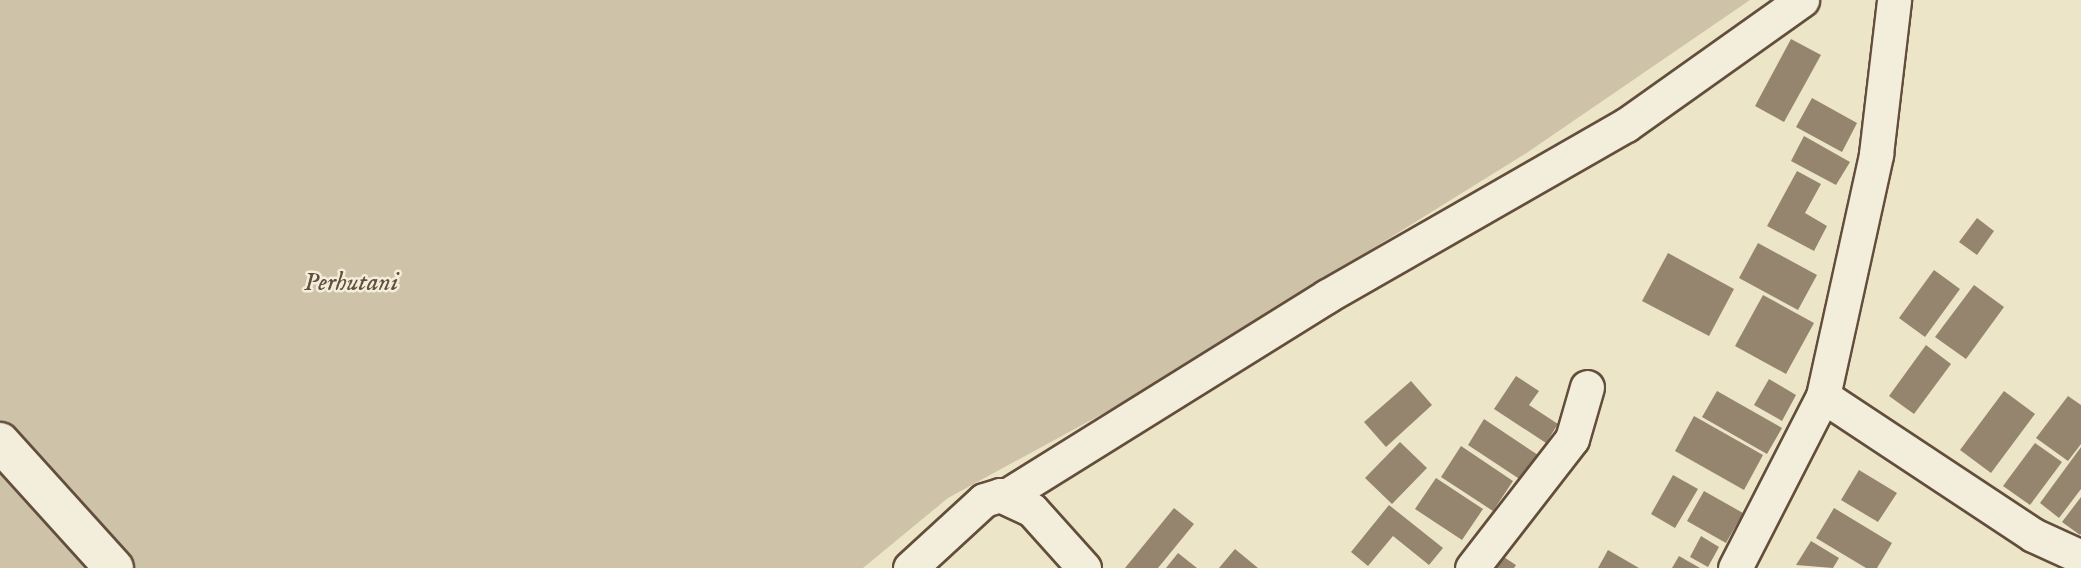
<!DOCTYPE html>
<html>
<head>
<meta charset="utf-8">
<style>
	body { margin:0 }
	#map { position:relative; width:2081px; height:568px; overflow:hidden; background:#ede5c8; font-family:"IM FELL English",serif }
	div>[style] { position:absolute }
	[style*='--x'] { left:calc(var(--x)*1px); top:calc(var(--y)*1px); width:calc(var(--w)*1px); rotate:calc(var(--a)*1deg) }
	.green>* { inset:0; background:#cec3a8 }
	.building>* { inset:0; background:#95856e }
	.roads { filter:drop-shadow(2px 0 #634e3c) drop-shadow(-2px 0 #634e3c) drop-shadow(0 2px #634e3c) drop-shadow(0 -2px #634e3c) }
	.minor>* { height:33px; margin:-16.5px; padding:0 16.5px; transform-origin:16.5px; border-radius:16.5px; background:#f3eedb }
	.secondary>* { height:38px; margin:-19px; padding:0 19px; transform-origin:19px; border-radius:19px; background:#f3eedb }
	span { translate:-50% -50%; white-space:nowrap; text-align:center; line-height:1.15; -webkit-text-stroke:5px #f3eedb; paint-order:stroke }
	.park-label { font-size:26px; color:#634e3c; font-style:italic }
</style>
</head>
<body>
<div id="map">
	<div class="green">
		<i style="clip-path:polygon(0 0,1750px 0,1528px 152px,1137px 395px,948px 498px,863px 568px,0 568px)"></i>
	</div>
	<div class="building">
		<i style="clip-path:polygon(1791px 39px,1821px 55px,1784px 122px,1755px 106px)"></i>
		<i style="clip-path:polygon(1812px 98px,1857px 123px,1842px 152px,1796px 127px)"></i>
		<i style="clip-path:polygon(1804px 136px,1850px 162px,1836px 185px,1791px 161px)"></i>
		<i style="clip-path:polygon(1797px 171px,1821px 184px,1805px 213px,1827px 226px,1814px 251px,1767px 226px)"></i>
		<i style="clip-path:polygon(1977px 218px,1994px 231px,1977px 255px,1959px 242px)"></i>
		<i style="clip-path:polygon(1758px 243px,1817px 275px,1798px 310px,1739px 278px)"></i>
		<i style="clip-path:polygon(1668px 253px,1734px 289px,1709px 336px,1642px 301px)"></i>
		<i style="clip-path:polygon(1934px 270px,1960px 289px,1925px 337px,1899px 318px)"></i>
		<i style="clip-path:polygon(1974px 285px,2004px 307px,1966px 359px,1935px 337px)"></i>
		<i style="clip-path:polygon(1763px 295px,1814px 323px,1786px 374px,1735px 346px)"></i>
		<i style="clip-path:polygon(1926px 345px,1951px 364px,1914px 414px,1889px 396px)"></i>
		<i style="clip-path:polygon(1516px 376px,1539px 391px,1529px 405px,1558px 424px,1546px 443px,1494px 409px)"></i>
		<i style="clip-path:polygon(1769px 379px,1796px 395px,1782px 421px,1754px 405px)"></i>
		<i style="clip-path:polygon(1411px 381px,1432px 405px,1386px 447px,1364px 422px)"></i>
		<i style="clip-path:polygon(1717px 391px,1782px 428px,1767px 454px,1702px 417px)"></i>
		<i style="clip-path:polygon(2004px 391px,2035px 414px,1991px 473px,1960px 450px)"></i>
		<i style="clip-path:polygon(2068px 396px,2081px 405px,2081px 444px,2068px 461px,2036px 438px)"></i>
		<i style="clip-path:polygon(1694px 416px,1763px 455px,1744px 490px,1675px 451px)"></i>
		<i style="clip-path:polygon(1484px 419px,1538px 455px,1521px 480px,1468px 445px)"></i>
		<i style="clip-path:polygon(1400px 442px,1427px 468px,1392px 504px,1365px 478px)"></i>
		<i style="clip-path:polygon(2035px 443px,2062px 462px,2030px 505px,2003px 486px)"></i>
		<i style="clip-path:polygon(1461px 446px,1513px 481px,1493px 511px,1441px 477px)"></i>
		<i style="clip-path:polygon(2081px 447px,2081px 489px,2059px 518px,2040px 503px)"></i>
		<i style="clip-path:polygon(1859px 470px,1897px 493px,1878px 522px,1841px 500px)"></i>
		<i style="clip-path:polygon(1673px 475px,1698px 489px,1675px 528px,1651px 514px)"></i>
		<i style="clip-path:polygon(1436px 478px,1483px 509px,1462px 540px,1415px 509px)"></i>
		<i style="clip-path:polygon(1704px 491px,1743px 513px,1726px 543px,1687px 521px)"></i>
		<i style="clip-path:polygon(2081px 497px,2081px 534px,2080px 535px,2062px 522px)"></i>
		<i style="clip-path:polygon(1389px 505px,1443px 548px,1429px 565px,1393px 536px,1368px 566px,1351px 552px)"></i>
		<i style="clip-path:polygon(1174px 508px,1194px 524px,1158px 568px,1125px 568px)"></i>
		<i style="clip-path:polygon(1834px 508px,1892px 543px,1877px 568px,1866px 568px,1816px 538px)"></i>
		<i style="clip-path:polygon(1701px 536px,1719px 547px,1708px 567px,1690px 557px)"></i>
		<i style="clip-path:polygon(1811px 541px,1839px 558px,1833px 568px,1796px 565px)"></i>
		<i style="clip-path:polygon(1235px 549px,1258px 568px,1219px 568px)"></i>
		<i style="clip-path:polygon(1493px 550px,1516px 565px,1514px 568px,1481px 568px)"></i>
		<i style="clip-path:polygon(1608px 550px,1639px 568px,1598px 568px)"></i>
		<i style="clip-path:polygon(1178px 553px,1197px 568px,1166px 568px)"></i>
		<i style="clip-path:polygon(1679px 556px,1700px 568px,1672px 568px)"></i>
	</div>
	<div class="roads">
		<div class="minor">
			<i style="--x:1823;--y:396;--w:252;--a:33.5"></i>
			<i style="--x:2033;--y:535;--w:53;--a:24.6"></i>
			<i style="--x:1006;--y:496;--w:378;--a:-31.9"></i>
			<i style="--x:1327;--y:296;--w:344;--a:-29.8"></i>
			<i style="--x:1626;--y:125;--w:216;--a:-35.4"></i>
			<i style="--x:910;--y:568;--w:100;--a:-42.6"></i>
			<i style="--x:984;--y:500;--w:17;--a:-17"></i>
			<i style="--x:1000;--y:495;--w:35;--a:25"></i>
			<i style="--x:1032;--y:510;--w:78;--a:48.1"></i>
			<i style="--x:1472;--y:568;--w:163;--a:-52.2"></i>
			<i style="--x:1572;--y:439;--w:54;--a:-73.9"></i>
			<i style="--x:1735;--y:568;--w:193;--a:-62.9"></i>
			<i style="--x:1823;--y:396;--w:248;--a:-77.6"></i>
			<i style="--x:1876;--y:154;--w:155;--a:-83.3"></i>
		</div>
		<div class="secondary">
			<i style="--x:0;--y:442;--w:170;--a:47.9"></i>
		</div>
	</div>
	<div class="park-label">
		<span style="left:351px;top:283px">Perhutani</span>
	</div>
</div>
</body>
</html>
